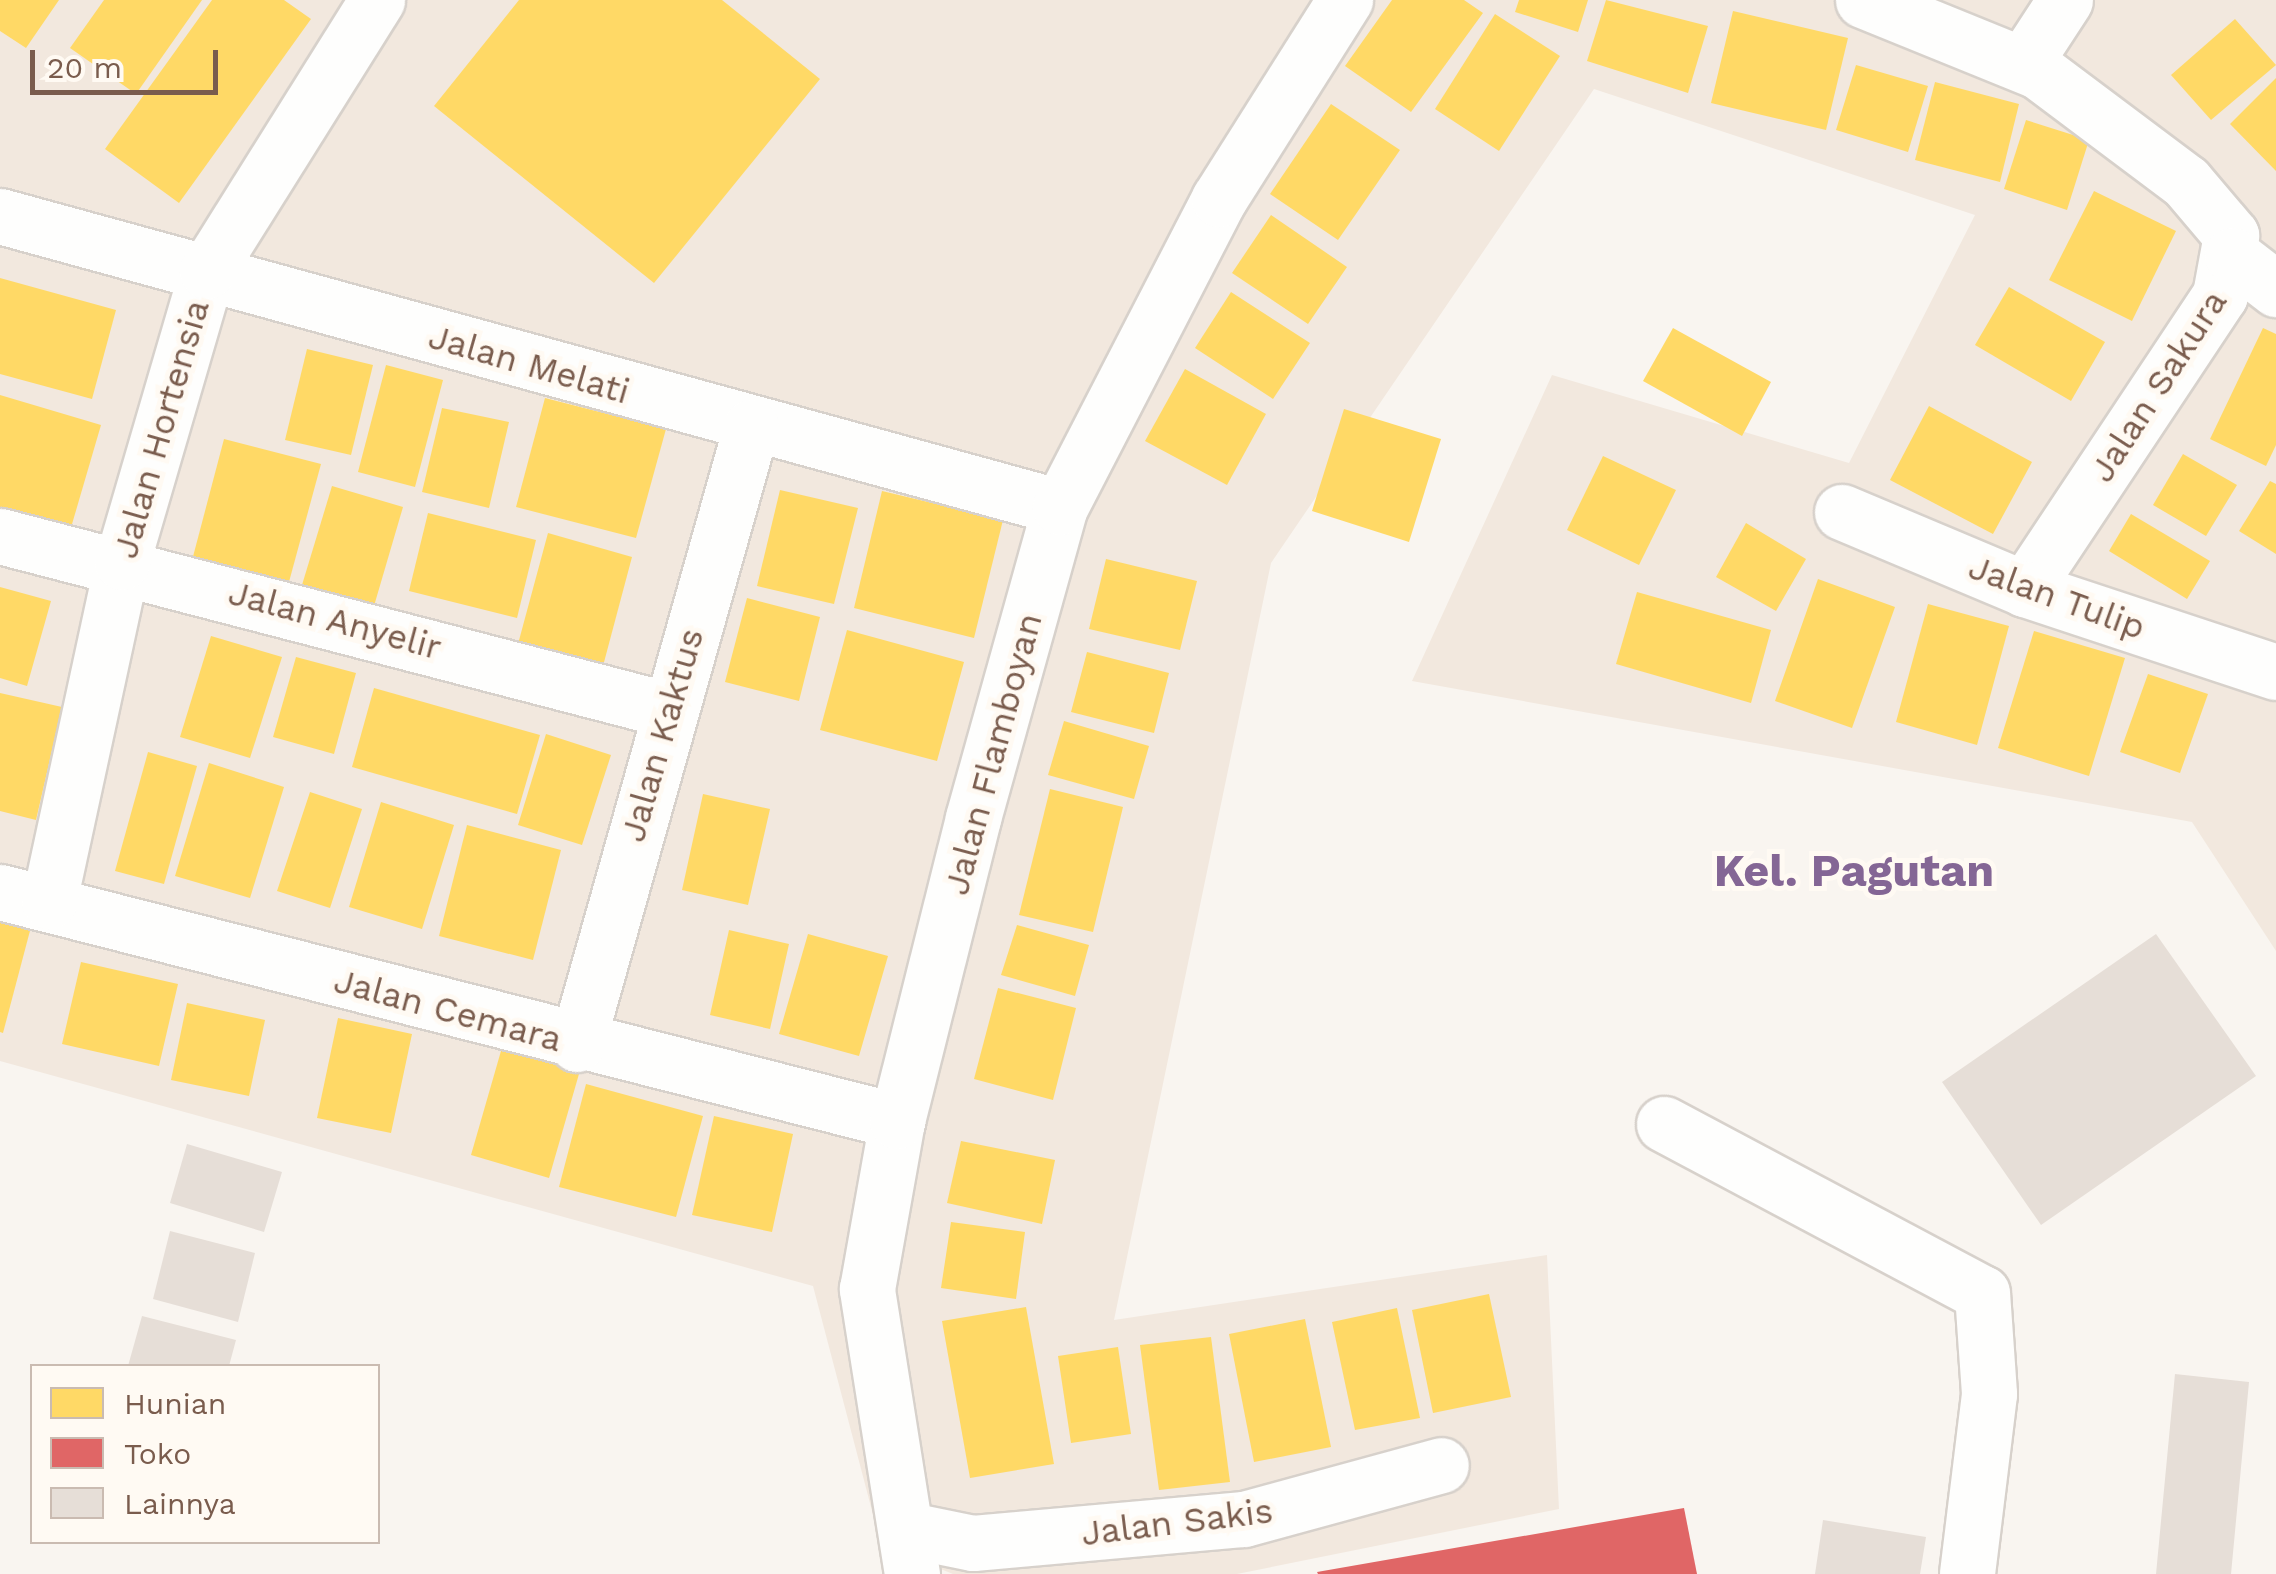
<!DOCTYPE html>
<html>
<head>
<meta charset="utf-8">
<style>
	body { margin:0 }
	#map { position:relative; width:2276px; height:1574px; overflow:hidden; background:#f9f5f0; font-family:"Work Sans",sans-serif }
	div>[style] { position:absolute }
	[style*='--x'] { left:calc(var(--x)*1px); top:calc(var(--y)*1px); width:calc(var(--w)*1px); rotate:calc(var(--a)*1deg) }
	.residential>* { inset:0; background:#f2e8de }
	.homes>* { inset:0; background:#ffd966 }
	.shops>* { inset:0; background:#e06666 }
	.building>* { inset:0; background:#e6ded7 }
	.roads { filter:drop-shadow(2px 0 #d7d1cb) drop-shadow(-2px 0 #d7d1cb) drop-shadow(0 2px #d7d1cb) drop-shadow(0 -2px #d7d1cb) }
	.minor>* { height:55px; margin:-27.5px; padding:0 27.5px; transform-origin:27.5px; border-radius:27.5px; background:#fefefd }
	span { translate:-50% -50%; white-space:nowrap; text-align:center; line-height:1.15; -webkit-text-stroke:10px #fffaf3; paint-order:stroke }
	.street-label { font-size:35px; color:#7a5c4d }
	.district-label { font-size:45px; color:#846695; font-weight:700 }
	.legend { position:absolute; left:30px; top:1364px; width:350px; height:180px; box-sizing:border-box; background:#fffaf3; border:2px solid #cabbb1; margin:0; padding:12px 18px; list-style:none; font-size:30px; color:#7a5c4d }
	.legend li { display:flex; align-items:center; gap:20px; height:50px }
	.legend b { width:50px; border:2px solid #cabbb1 }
	.scale { position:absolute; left:30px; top:50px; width:188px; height:45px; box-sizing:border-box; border:5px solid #7a5c4d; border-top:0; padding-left:12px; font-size:30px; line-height:35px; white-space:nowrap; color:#7a5c4d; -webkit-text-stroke:8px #fffaf3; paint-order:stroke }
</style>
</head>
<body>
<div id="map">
	<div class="residential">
		<i style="clip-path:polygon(0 0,2276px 0,2276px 951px,2192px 822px,1412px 681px,1552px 375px,1849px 463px,1975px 215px,1594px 89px,1271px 563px,1114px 1320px,1547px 1255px,1559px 1509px,1237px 1574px,953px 1574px,881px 1545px,813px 1286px,0 1061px)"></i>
	</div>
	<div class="homes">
		<i style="clip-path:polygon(0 0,59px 0,26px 48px,0 31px)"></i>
		<i style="clip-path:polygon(104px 0,202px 0,136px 94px,70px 48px)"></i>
		<i style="clip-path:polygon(212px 0,284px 0,311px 19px,179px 203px,105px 149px)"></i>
		<i style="clip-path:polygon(519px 0,722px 0,820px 79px,654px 283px,434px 106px)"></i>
		<i style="clip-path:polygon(1392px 0,1464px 0,1483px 13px,1411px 112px,1345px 66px)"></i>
		<i style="clip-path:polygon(1519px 0,1588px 0,1578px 32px,1515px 12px)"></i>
		<i style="clip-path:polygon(1606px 0,1708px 26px,1688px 93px,1587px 61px)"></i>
		<i style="clip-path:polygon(1733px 11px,1848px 38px,1826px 130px,1711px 103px)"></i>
		<i style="clip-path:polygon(1495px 14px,1560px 56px,1499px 151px,1435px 109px)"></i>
		<i style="clip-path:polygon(2235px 19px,2276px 65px,2211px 120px,2171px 75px)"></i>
		<i style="clip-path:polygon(1856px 65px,1928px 86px,1908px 152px,1836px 130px)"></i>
		<i style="clip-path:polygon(2276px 78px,2276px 171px,2230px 124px)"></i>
		<i style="clip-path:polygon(1935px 82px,2019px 104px,2000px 182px,1915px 160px)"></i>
		<i style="clip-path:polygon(1331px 104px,1400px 150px,1338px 240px,1270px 194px)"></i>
		<i style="clip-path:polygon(2026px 120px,2089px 140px,2067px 210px,2004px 189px)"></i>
		<i style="clip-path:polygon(2094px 191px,2176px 231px,2132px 321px,2049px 280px)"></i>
		<i style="clip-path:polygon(1271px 215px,1347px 267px,1308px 324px,1232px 273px)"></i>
		<i style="clip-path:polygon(0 278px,116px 310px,92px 399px,0 374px)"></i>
		<i style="clip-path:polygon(2009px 287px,2105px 342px,2071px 401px,1975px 345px)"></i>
		<i style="clip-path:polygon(1231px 292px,1310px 343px,1273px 399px,1195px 348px)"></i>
		<i style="clip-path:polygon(1673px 328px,1771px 382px,1742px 436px,1643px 381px)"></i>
		<i style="clip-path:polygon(2263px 328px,2276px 334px,2276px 445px,2266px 466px,2210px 439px)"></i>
		<i style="clip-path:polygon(307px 349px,373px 365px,351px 455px,285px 440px)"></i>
		<i style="clip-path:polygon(386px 365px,443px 380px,415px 487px,358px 472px)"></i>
		<i style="clip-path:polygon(1185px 369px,1266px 414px,1227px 485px,1145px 441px)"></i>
		<i style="clip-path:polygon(0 395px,101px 425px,70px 531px,0 510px)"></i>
		<i style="clip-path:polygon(545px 398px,666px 429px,636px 538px,516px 507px)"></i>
		<i style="clip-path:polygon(1929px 406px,2032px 462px,1993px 534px,1890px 480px)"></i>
		<i style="clip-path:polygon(442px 408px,509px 422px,489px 508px,422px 492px)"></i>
		<i style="clip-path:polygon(1344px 409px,1441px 439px,1409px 542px,1312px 511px)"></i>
		<i style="clip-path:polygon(224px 439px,321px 464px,286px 593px,190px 568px)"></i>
		<i style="clip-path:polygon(2183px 454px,2237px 485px,2206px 536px,2153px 505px)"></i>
		<i style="clip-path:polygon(1603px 456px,1676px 490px,1639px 565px,1567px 530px)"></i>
		<i style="clip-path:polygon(2270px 481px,2276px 484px,2276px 554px,2239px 531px)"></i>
		<i style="clip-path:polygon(332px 486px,403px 507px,374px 606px,302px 585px)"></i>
		<i style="clip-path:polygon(780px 490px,858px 508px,834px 604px,757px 586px)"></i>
		<i style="clip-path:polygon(882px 491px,1003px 520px,974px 638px,854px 608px)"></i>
		<i style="clip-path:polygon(428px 513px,536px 540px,517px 618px,409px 591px)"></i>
		<i style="clip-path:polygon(2131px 514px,2210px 561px,2187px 599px,2109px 551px)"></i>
		<i style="clip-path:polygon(1746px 523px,1806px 559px,1776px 611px,1716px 577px)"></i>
		<i style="clip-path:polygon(548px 533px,632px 557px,603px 666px,518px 644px)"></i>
		<i style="clip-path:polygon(1106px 559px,1197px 581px,1180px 650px,1089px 629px)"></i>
		<i style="clip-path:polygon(1818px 579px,1895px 607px,1852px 728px,1775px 701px)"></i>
		<i style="clip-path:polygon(0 587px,51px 601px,27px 686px,0 678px)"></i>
		<i style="clip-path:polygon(1637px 592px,1771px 630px,1751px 703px,1616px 664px)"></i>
		<i style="clip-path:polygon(747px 598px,820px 617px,799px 701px,725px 682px)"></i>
		<i style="clip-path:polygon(1928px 604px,2009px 626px,1977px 745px,1896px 722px)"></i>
		<i style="clip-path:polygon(847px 630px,964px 662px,937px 761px,820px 730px)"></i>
		<i style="clip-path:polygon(2034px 631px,2125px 658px,2089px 776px,1998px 748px)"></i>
		<i style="clip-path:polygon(211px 636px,282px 657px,250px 758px,180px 737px)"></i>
		<i style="clip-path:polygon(1087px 652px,1169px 673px,1154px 733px,1071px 712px)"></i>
		<i style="clip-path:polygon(296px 657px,356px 673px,334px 754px,273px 737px)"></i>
		<i style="clip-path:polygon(2148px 674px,2208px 694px,2180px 773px,2120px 752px)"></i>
		<i style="clip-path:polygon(374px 688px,540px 735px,517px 814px,352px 767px)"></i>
		<i style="clip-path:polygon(0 693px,62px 707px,36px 820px,0 811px)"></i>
		<i style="clip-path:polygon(1064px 721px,1149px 746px,1134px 799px,1048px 775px)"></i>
		<i style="clip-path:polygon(546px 734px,611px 755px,582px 845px,518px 825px)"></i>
		<i style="clip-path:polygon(148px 752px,197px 766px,164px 884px,115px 871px)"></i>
		<i style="clip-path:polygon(209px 763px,284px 787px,250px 898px,175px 876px)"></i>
		<i style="clip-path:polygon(1050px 789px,1123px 807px,1093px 932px,1019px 915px)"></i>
		<i style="clip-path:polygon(310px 792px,362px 809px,330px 908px,277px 891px)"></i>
		<i style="clip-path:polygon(703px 794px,770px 809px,748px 905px,682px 890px)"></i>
		<i style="clip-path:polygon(381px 802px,454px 825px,422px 929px,349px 907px)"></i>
		<i style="clip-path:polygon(467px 825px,561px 850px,533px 960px,439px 936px)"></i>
		<i style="clip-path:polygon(0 918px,31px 927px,3px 1033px,0 1032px)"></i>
		<i style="clip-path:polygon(1017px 925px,1089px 945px,1075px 996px,1001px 975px)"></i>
		<i style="clip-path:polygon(729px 930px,789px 944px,770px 1029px,710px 1015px)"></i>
		<i style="clip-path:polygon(808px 934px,888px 956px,859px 1056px,779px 1034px)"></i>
		<i style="clip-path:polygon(81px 962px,178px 984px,159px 1066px,62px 1044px)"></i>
		<i style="clip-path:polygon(998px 988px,1076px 1008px,1053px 1100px,974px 1079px)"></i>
		<i style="clip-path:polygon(187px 1003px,265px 1020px,249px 1096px,171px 1080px)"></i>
		<i style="clip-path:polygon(338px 1018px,412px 1034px,391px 1133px,317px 1118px)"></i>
		<i style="clip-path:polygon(503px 1044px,581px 1067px,549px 1178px,471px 1155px)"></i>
		<i style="clip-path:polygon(586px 1084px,703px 1116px,676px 1217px,559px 1187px)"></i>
		<i style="clip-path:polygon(714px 1116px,793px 1134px,772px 1232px,692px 1215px)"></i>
		<i style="clip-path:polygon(961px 1141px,1055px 1160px,1042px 1224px,947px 1203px)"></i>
		<i style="clip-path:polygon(951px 1222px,1025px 1232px,1016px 1299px,941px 1288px)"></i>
		<i style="clip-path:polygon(1489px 1294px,1511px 1397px,1433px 1413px,1412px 1310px)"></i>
		<i style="clip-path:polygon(1026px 1307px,1054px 1464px,970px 1478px,942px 1321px)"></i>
		<i style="clip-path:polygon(1397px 1308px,1420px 1418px,1355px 1430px,1332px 1322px)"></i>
		<i style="clip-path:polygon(1305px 1319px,1331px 1447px,1254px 1462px,1229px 1334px)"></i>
		<i style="clip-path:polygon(1211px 1337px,1230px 1482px,1159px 1490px,1140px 1345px)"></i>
		<i style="clip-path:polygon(1118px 1347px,1131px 1434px,1071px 1443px,1058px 1356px)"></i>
	</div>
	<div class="shops">
		<i style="clip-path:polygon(1684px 1508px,1697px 1574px,1318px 1574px,1317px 1572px)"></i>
	</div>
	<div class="building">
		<i style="clip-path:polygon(2156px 934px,2256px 1076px,2041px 1225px,1942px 1082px)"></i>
		<i style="clip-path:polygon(187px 1144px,282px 1172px,264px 1232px,170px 1203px)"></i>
		<i style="clip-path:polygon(170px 1231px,255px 1253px,238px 1322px,153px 1299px)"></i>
		<i style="clip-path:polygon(142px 1316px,236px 1340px,229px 1366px,128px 1366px)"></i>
		<i style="clip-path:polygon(2175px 1374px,2249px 1382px,2231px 1574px,2156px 1574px)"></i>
		<i style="clip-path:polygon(1823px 1520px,1926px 1537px,1920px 1574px,1815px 1574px)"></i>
	</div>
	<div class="roads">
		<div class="minor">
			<i style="--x:1863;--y:0;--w:189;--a:22.1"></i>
			<i style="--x:2038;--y:71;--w:185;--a:36.9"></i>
			<i style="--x:2186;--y:182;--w:70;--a:49.7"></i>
			<i style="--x:2231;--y:235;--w:61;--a:100.4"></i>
			<i style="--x:2220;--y:295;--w:353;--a:123.6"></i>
			<i style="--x:2024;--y:63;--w:75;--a:-56.9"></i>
			<i style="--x:0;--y:216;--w:1099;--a:15.35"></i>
			<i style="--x:2232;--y:255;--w:56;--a:37.7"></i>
			<i style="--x:1842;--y:512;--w:199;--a:22.8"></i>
			<i style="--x:2025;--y:589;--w:264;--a:18.3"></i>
			<i style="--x:0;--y:536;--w:691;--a:14.58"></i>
			<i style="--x:0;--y:892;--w:926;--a:14.32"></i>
			<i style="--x:49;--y:901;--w:347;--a:-77.8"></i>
			<i style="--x:122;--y:562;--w:303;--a:-73.7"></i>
			<i style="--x:207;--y:271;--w:320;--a:-57.9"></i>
			<i style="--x:577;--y:1044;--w:641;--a:-74.25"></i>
			<i style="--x:1664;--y:1124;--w:360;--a:28"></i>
			<i style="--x:1982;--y:1293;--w:101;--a:86"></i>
			<i style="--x:1989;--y:1394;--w:181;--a:97"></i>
			<i style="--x:909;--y:1530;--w:65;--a:11.5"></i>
			<i style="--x:973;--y:1543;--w:272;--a:-5.1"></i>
			<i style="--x:1244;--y:1519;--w:204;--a:-15.3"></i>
			<i style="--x:912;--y:1574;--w:289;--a:-99"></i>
			<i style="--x:867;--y:1289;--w:171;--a:-79.9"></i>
			<i style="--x:897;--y:1121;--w:312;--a:-75.9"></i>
			<i style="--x:973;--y:818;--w:323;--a:-74.4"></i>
			<i style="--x:1060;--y:507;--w:347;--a:-62.7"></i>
			<i style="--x:1219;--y:199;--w:236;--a:-57.7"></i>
		</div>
	</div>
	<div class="street-label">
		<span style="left:529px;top:364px;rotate:16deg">Jalan Melati</span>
		<span style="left:2158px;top:386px;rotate:-57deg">Jalan Sakura</span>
		<span style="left:161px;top:429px;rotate:-74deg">Jalan Hortensia</span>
		<span style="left:2057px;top:597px;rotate:20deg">Jalan Tulip</span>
		<span style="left:335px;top:620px;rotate:15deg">Jalan Anyelir</span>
		<span style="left:662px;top:735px;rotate:-74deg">Jalan Kaktus</span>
		<span style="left:993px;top:754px;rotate:-75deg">Jalan Flamboyan</span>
		<span style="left:448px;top:1010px;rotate:15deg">Jalan Cemara</span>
		<span style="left:1177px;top:1522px;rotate:-7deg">Jalan Sakis</span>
	</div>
	<div class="district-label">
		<span style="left:1854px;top:871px">Kel. Pagutan</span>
	</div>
	<ul class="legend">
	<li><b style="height:28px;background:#ffd966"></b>Hunian</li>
	<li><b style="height:28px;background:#e06666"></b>Toko</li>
	<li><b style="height:28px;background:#e6ded7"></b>Lainnya</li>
	</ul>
	<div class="scale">20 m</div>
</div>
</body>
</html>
